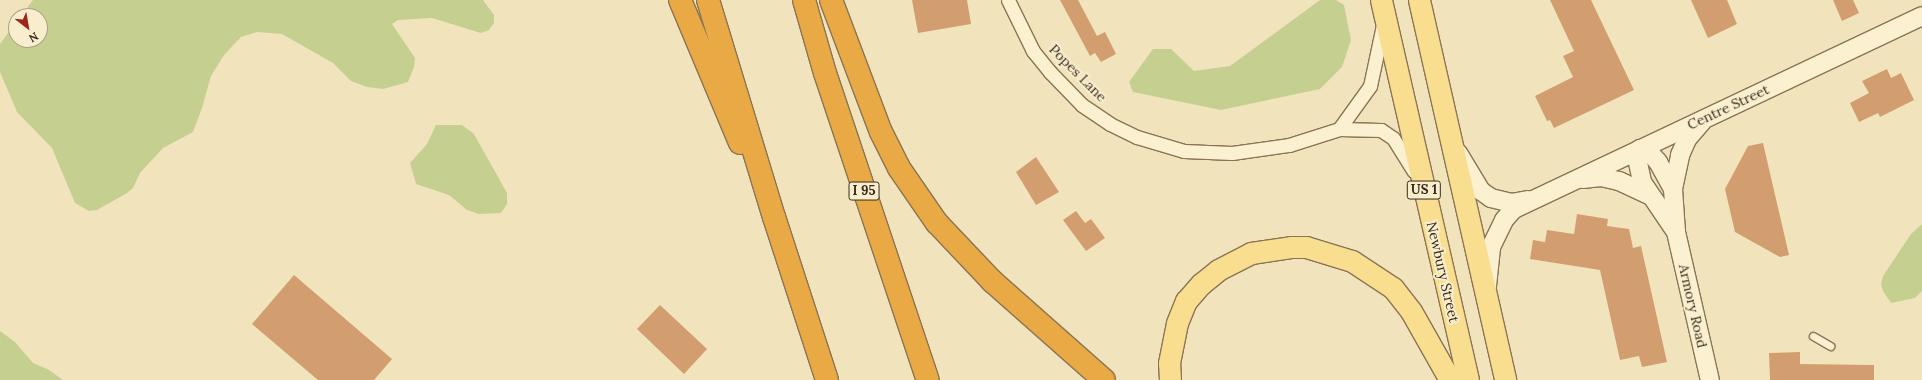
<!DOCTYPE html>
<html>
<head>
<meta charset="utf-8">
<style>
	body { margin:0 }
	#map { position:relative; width:1922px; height:380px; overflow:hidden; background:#f1e4bc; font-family:Lora,serif }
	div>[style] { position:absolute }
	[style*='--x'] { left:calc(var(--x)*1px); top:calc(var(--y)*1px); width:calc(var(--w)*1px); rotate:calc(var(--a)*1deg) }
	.green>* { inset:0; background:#c5d090 }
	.building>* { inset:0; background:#d39e6f }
	.roads { filter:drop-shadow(1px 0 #8a7454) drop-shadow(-1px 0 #8a7454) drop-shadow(0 1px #8a7454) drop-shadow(0 -1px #8a7454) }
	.lane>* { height:7px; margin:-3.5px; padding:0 3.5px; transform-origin:3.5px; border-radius:3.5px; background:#fbf1d0 }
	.street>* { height:13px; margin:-6.5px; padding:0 6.5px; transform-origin:6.5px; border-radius:6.5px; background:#fbf1d0 }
	.secondary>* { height:18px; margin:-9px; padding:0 9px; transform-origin:9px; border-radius:9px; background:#fbf1d0 }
	.primary>* { height:21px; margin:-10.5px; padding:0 10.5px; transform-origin:10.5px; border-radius:10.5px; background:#f9de90 }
	.highway>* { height:22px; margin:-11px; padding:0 11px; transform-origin:11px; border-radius:11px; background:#e9a945 }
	span { translate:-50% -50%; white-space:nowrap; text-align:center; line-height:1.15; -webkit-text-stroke:4px #f8eecd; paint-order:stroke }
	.shield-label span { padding:1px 3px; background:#f8eecd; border:1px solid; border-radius:3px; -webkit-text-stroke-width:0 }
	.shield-label { font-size:13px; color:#382a1b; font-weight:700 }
	.street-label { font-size:14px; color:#382a1b }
	.north { position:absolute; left:8px; top:8px; width:40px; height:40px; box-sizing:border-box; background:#f8eecd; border:1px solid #aba086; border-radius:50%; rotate:149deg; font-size:11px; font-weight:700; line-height:16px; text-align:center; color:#382a1b }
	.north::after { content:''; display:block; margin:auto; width:14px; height:18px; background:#9e2620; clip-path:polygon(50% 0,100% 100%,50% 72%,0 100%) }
</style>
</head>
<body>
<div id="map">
	<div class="green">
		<i style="clip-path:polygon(33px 0,483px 0,494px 15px,494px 23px,489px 30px,481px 33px,432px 18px,398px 20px,392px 24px,415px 58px,414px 67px,408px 82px,383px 89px,367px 87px,351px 81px,333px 63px,282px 34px,257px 32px,241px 37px,224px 55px,211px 76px,202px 108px,193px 132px,163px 148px,140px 173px,133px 188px,127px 193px,97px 210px,89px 211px,75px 203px,52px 148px,17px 112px,0 72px,0 44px,16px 22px,16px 40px,40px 40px,40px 16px,21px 16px)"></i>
		<i style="clip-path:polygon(1320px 0,1336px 0,1344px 5px,1351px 40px,1342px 67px,1320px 89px,1221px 110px,1133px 92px,1129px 82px,1153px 49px,1171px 49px,1194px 71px,1230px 66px)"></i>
		<i style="clip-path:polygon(436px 125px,462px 125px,474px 134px,507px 193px,507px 204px,501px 213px,479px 214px,467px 210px,449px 195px,416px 184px,410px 163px,427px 144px)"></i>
		<i style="clip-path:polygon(1922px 224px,1922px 291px,1915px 298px,1891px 303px,1883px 291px,1881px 284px,1883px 276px,1911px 234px)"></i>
		<i style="clip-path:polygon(0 331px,15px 342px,33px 363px,49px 370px,63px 380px,0 380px)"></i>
	</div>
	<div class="building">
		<i style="clip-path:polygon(912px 0,967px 0,971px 24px,918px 33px)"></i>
		<i style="clip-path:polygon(1060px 0,1078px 0,1097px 36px,1105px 32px,1116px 54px,1101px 62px,1095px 53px,1090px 56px)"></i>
		<i style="clip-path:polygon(1550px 0,1591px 0,1634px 90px,1554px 128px,1550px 120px,1547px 121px,1535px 96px,1573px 77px,1563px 56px,1574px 51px)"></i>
		<i style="clip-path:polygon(1691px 0,1727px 0,1737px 24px,1708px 38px)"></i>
		<i style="clip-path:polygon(1833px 0,1853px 0,1859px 13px,1842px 21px)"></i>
		<i style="clip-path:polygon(1887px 69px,1891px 78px,1901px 73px,1914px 100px,1880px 117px,1878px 113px,1859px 122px,1850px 103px,1869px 93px,1862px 81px)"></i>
		<i style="clip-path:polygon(1763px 143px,1789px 255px,1780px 257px,1735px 232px,1725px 189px,1748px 146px)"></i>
		<i style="clip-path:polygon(1036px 157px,1059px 192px,1036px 205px,1016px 172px)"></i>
		<i style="clip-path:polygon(1076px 211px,1085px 223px,1091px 219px,1105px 238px,1086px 251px,1063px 220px)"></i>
		<i style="clip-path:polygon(1577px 214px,1608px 219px,1607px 226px,1629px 229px,1633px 248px,1641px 246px,1667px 362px,1642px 367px,1639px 356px,1620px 360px,1600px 270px,1530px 259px,1533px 240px,1545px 242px,1547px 230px,1574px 234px)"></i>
		<i style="clip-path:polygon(294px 275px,392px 359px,374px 380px,318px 380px,252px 324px)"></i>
		<i style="clip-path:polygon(660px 305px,707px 349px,684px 374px,637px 329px)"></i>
		<i style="clip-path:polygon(1800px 352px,1800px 364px,1874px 365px,1874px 380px,1770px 380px,1769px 353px)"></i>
	</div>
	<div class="roads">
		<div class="lane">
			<i style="--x:1813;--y:336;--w:20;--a:30"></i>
		</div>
		<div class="street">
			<i style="--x:1008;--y:0;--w:57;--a:63.9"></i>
			<i style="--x:1033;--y:51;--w:27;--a:51"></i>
			<i style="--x:1050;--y:72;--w:46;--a:45.9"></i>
			<i style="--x:1082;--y:105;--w:34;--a:34"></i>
			<i style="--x:1110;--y:124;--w:30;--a:26"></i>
			<i style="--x:1137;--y:137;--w:49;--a:16.6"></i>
			<i style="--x:1184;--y:151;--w:48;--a:2.4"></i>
			<i style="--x:1232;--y:153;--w:58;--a:-8"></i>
			<i style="--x:1289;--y:145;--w:52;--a:-17.7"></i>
			<i style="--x:1339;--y:129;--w:42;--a:1.4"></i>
			<i style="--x:1381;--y:130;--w:14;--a:34"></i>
			<i style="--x:1393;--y:138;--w:39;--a:58"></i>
			<i style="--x:1339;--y:129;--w:53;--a:-54.2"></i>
			<i style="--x:1370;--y:86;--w:62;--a:-78"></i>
		</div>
		<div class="secondary">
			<i style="--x:1640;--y:149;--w:11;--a:22"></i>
			<i style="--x:1650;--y:153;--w:12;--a:48"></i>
			<i style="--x:1658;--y:162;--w:31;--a:61"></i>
			<i style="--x:1673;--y:189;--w:43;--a:86"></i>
			<i style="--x:1676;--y:232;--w:152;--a:77.1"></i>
			<i style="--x:1640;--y:149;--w:9;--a:108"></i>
			<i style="--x:1637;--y:158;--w:25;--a:78"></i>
			<i style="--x:1642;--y:182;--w:57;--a:55.8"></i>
			<i style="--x:1458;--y:153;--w:44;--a:58.8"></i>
			<i style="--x:1481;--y:191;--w:12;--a:35"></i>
			<i style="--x:1491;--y:198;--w:21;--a:14"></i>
			<i style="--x:1511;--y:203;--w:17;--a:-10"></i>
			<i style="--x:1583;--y:179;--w:18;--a:-6"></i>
			<i style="--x:1601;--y:177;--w:18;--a:13"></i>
			<i style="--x:1619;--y:181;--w:35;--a:25"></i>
			<i style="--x:1673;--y:189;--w:35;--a:-78"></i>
			<i style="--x:1680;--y:155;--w:17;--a:-66"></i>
			<i style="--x:1687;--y:139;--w:23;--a:-49"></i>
			<i style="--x:1487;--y:286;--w:39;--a:-84"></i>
			<i style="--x:1491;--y:247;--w:30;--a:-64"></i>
			<i style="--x:1504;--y:220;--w:15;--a:-48"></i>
			<i style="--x:1514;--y:209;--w:451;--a:-25.3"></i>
		</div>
		<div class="primary">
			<i style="--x:1381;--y:0;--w:390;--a:77.1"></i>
			<i style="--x:1419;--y:0;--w:390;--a:77.2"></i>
			<i style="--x:1170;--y:380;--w:17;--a:-93"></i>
			<i style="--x:1169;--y:363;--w:41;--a:-78.7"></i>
			<i style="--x:1177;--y:323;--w:24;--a:-68"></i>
			<i style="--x:1186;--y:301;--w:23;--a:-49"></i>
			<i style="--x:1201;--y:284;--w:22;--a:-39"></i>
			<i style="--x:1218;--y:270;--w:37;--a:-27"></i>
			<i style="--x:1251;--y:253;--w:40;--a:-8.5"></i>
			<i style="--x:1291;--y:247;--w:15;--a:0"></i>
			<i style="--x:1306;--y:247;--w:48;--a:16.9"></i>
			<i style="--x:1352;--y:261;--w:49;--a:33.4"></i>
			<i style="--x:1393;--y:288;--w:29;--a:52"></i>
			<i style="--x:1411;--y:311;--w:79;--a:60.5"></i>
		</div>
		<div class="highway">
			<i style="--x:680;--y:0;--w:155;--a:67.2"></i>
			<i style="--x:708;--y:0;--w:227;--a:73.1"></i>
			<i style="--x:774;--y:217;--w:171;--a:72"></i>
			<i style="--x:804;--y:0;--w:76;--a:74"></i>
			<i style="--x:825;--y:73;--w:324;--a:71.5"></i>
			<i style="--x:831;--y:0;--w:141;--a:69.3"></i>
			<i style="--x:881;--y:132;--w:40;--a:63.4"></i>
			<i style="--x:899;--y:168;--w:67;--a:55.4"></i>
			<i style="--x:937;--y:223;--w:80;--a:46.5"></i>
			<i style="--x:992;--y:281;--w:149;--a:41.5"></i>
		</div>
	</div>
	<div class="shield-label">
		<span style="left:1424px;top:190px">US 1</span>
		<span style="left:864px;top:191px">I 95</span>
	</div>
	<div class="street-label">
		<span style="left:1078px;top:73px;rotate:45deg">Popes Lane</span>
		<span style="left:1728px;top:107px;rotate:-25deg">Centre Street</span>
		<span style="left:1443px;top:272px;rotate:77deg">Newbury Street</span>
		<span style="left:1693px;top:306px;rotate:77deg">Armory Road</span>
	</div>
	<div class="north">N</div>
</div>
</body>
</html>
